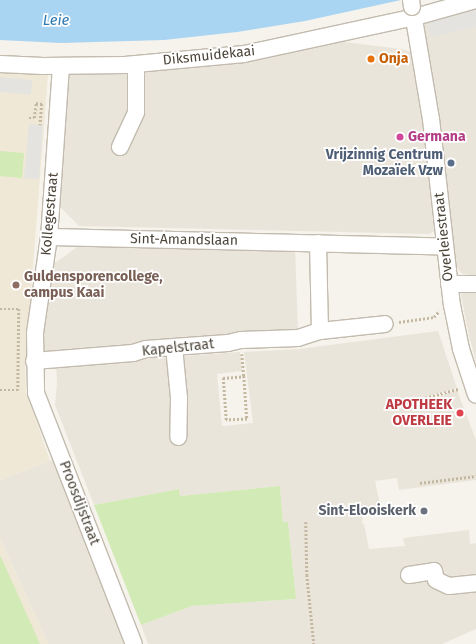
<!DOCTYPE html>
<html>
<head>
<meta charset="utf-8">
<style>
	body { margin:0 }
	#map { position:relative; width:476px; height:644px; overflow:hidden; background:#f6f3ec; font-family:"Fira Sans",sans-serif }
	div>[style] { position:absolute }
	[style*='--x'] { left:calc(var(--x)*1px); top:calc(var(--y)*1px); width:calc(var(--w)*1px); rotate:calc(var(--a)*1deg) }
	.residential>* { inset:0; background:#eae5da }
	.education>* { inset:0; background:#efe8d6 }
	.green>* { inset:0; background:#d2eab5 }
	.parking>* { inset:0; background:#e5e3e0 }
	.water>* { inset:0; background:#a9d4f2 }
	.path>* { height:2.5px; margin-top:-1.25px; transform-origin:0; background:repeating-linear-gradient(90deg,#c4b79f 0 2px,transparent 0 4px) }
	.roads { filter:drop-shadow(1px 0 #c2bbae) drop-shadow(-1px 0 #c2bbae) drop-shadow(0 1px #c2bbae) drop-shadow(0 -1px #c2bbae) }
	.minor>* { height:16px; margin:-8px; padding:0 8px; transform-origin:8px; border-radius:8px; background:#fff }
	.bridges { filter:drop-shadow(1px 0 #c2bbae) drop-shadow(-1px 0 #c2bbae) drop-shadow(0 1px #c2bbae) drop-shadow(0 -1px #c2bbae) }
	.minor-bridge>* { height:16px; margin:-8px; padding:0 8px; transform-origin:8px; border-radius:8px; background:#fff }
	.dots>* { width:11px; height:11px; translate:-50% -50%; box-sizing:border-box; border:2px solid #fff; border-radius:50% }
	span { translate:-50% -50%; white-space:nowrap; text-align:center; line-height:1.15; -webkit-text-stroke:3.5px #fff; paint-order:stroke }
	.street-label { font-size:14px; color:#4b4439 }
	.food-label { font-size:14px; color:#c56008; font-weight:700 }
	.left { translate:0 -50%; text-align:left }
	.hotel-label { font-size:14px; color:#b23c85; font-weight:700 }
	.service-label { font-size:14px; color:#4e5e75; font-weight:700 }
	.right { translate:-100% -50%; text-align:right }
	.education-label { font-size:14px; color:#785e54; font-weight:700 }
	.health-label { font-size:14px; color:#be3a42; font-weight:700 }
	.worship-label { font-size:14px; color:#5b616d; font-weight:700 }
	.water-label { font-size:15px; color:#2e7ab2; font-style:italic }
</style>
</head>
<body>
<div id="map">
	<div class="residential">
		<i style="clip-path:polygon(476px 4px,476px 276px,462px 274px,456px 266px,449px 232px,424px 33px,425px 20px)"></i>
		<i style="clip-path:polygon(328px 40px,401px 49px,415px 53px,434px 231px,429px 234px,79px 226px,60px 207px,58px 198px,69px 69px)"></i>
		<i style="clip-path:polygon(80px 245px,295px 246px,298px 330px,44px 351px,44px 320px,47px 315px,51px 266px)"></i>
		<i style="clip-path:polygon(462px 289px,476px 289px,476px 361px,469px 336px,461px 295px)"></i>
		<i style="clip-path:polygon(438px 331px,457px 388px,396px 405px,398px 409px,401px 409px,401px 406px,409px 403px,436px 398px,457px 390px,476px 440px,476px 480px,399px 490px,397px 478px,375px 481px,380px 504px,374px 508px,370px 514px,363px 514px,362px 524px,364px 524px,369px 549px,405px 546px,403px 538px,469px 530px,470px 544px,476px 543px,476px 629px,442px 644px,148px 644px,141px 625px,192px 606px,296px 599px,288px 522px,283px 522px,280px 486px,180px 496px,179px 489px,94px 505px,55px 405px,57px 384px,56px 365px,240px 352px,242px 371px,217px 374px,222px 426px,224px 426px,253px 423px,244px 352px,299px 349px)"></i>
		<i style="clip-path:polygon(52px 460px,127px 644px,48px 644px,0 538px,0 480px)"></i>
	</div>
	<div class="education">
		<i style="clip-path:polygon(0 72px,48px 74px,25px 369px,26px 391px,50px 461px,0 480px)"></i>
		<i style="clip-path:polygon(0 538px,8px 556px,48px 644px,0 644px)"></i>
	</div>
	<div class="green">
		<i style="clip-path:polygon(0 151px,24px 153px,22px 178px,0 176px)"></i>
		<i style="clip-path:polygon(280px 486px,283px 522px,288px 522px,296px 599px,192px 606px,141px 625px,94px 505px,179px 489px,180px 496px)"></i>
		<i style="clip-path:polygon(0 556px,1px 557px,40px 644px,0 644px)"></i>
	</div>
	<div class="parking">
		<i style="clip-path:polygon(476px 9px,476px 27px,430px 37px,428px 27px,431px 22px)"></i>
		<i style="clip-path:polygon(0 77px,32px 80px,31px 95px,0 92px)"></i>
		<i style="clip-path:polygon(29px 124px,43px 125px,39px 179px,24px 178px)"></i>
	</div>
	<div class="water">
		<i style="clip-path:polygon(0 0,401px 0,305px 21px,237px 32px,164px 40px,61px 43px,0 40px)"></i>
	</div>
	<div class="path">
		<i style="--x:29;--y:118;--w:5;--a:0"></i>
		<i style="--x:34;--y:118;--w:15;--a:-82"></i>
		<i style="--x:36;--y:103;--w:6;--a:9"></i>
		<i style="--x:42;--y:104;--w:21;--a:95"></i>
		<i style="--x:0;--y:309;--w:19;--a:0"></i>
		<i style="--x:19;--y:309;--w:81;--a:90.7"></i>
		<i style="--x:399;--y:322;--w:35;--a:-8"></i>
		<i style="--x:434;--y:317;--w:8;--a:-50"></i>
		<i style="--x:242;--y:354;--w:22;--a:85"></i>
		<i style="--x:244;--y:376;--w:43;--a:86"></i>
		<i style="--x:247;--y:419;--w:21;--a:177"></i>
		<i style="--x:226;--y:420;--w:42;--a:-94.1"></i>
		<i style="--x:223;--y:378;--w:21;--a:-5"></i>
		<i style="--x:0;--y:390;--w:19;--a:0"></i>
		<i style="--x:398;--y:405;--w:62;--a:-14.9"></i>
		<i style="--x:420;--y:483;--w:56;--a:-7.1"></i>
		<i style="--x:306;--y:522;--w:53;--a:88.9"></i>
		<i style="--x:307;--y:575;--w:69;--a:84.2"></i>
	</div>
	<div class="roads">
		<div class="minor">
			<i style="--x:412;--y:7;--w:114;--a:80.4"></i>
			<i style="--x:431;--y:119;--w:187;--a:83.6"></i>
			<i style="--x:452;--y:305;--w:45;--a:78.4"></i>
			<i style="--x:461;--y:349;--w:48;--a:71.9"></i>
			<i style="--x:0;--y:64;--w:43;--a:2.7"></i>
			<i style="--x:43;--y:66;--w:82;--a:-0.7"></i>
			<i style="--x:125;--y:65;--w:120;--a:-5.3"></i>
			<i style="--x:244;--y:54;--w:175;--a:-12.2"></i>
			<i style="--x:415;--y:17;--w:63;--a:-15.6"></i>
			<i style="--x:61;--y:66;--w:171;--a:94"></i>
			<i style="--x:49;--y:237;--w:97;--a:98.3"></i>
			<i style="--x:35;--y:333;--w:60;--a:89"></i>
			<i style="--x:36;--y:393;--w:269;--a:68.7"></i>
			<i style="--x:120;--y:147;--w:38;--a:-65"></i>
			<i style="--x:136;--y:112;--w:48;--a:-90"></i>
			<i style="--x:49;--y:237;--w:396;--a:1.4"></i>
			<i style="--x:318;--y:243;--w:88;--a:88.7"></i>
			<i style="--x:320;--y:331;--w:65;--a:-6.1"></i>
			<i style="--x:449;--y:284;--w:27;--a:0"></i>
			<i style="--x:174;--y:347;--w:51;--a:84.4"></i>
			<i style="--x:179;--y:398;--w:39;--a:91"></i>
			<i style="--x:34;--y:361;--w:99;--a:-4.6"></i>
			<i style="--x:133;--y:353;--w:14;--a:-17"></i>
			<i style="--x:146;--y:349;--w:82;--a:-4.2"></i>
			<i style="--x:228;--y:343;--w:13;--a:-13"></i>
			<i style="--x:241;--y:340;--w:57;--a:-2"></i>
			<i style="--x:298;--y:338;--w:23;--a:-18"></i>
			<i style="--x:409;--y:575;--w:25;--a:-9"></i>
			<i style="--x:434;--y:571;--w:9;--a:77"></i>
			<i style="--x:436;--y:580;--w:14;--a:25"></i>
			<i style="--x:449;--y:586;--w:27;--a:-6"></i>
		</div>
	</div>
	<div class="bridges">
		<div class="minor-bridge">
			<i style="--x:411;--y:0;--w:7;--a:82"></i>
		</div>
	</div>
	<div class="dots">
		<i style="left:371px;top:59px;background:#e8710a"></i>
		<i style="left:400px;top:137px;background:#d1479c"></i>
		<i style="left:451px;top:163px;background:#5c6f8a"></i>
		<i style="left:16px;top:285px;background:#8d6e63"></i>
		<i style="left:460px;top:413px;background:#e0444e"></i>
		<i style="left:424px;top:511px;background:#6b7280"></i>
	</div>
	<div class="street-label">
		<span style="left:209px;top:56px;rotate:-6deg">Diksmuidekaai</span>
		<span style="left:50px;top:214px;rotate:-85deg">Kollegestraat</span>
		<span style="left:444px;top:237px;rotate:-96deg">Overleiestraat</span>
		<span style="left:184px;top:240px;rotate:1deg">Sint-Amandslaan</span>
		<span style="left:178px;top:348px;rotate:-6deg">Kapelstraat</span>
		<span style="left:79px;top:503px;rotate:69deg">Proosdijstraat</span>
	</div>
	<div class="food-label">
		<span class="left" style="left:379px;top:59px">Onja</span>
	</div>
	<div class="hotel-label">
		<span class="left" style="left:408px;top:137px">Germana</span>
	</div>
	<div class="service-label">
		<span class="right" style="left:443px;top:163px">Vrijzinnig Centrum<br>Mozaïek Vzw</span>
	</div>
	<div class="education-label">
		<span class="left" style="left:24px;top:285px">Guldensporencollege,<br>campus Kaai</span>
	</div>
	<div class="health-label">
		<span class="right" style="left:452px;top:413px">APOTHEEK<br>OVERLEIE</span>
	</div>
	<div class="worship-label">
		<span class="right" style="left:416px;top:511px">Sint-Elooiskerk</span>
	</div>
	<div class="water-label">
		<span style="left:56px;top:21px">Leie</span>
	</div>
</div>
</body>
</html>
